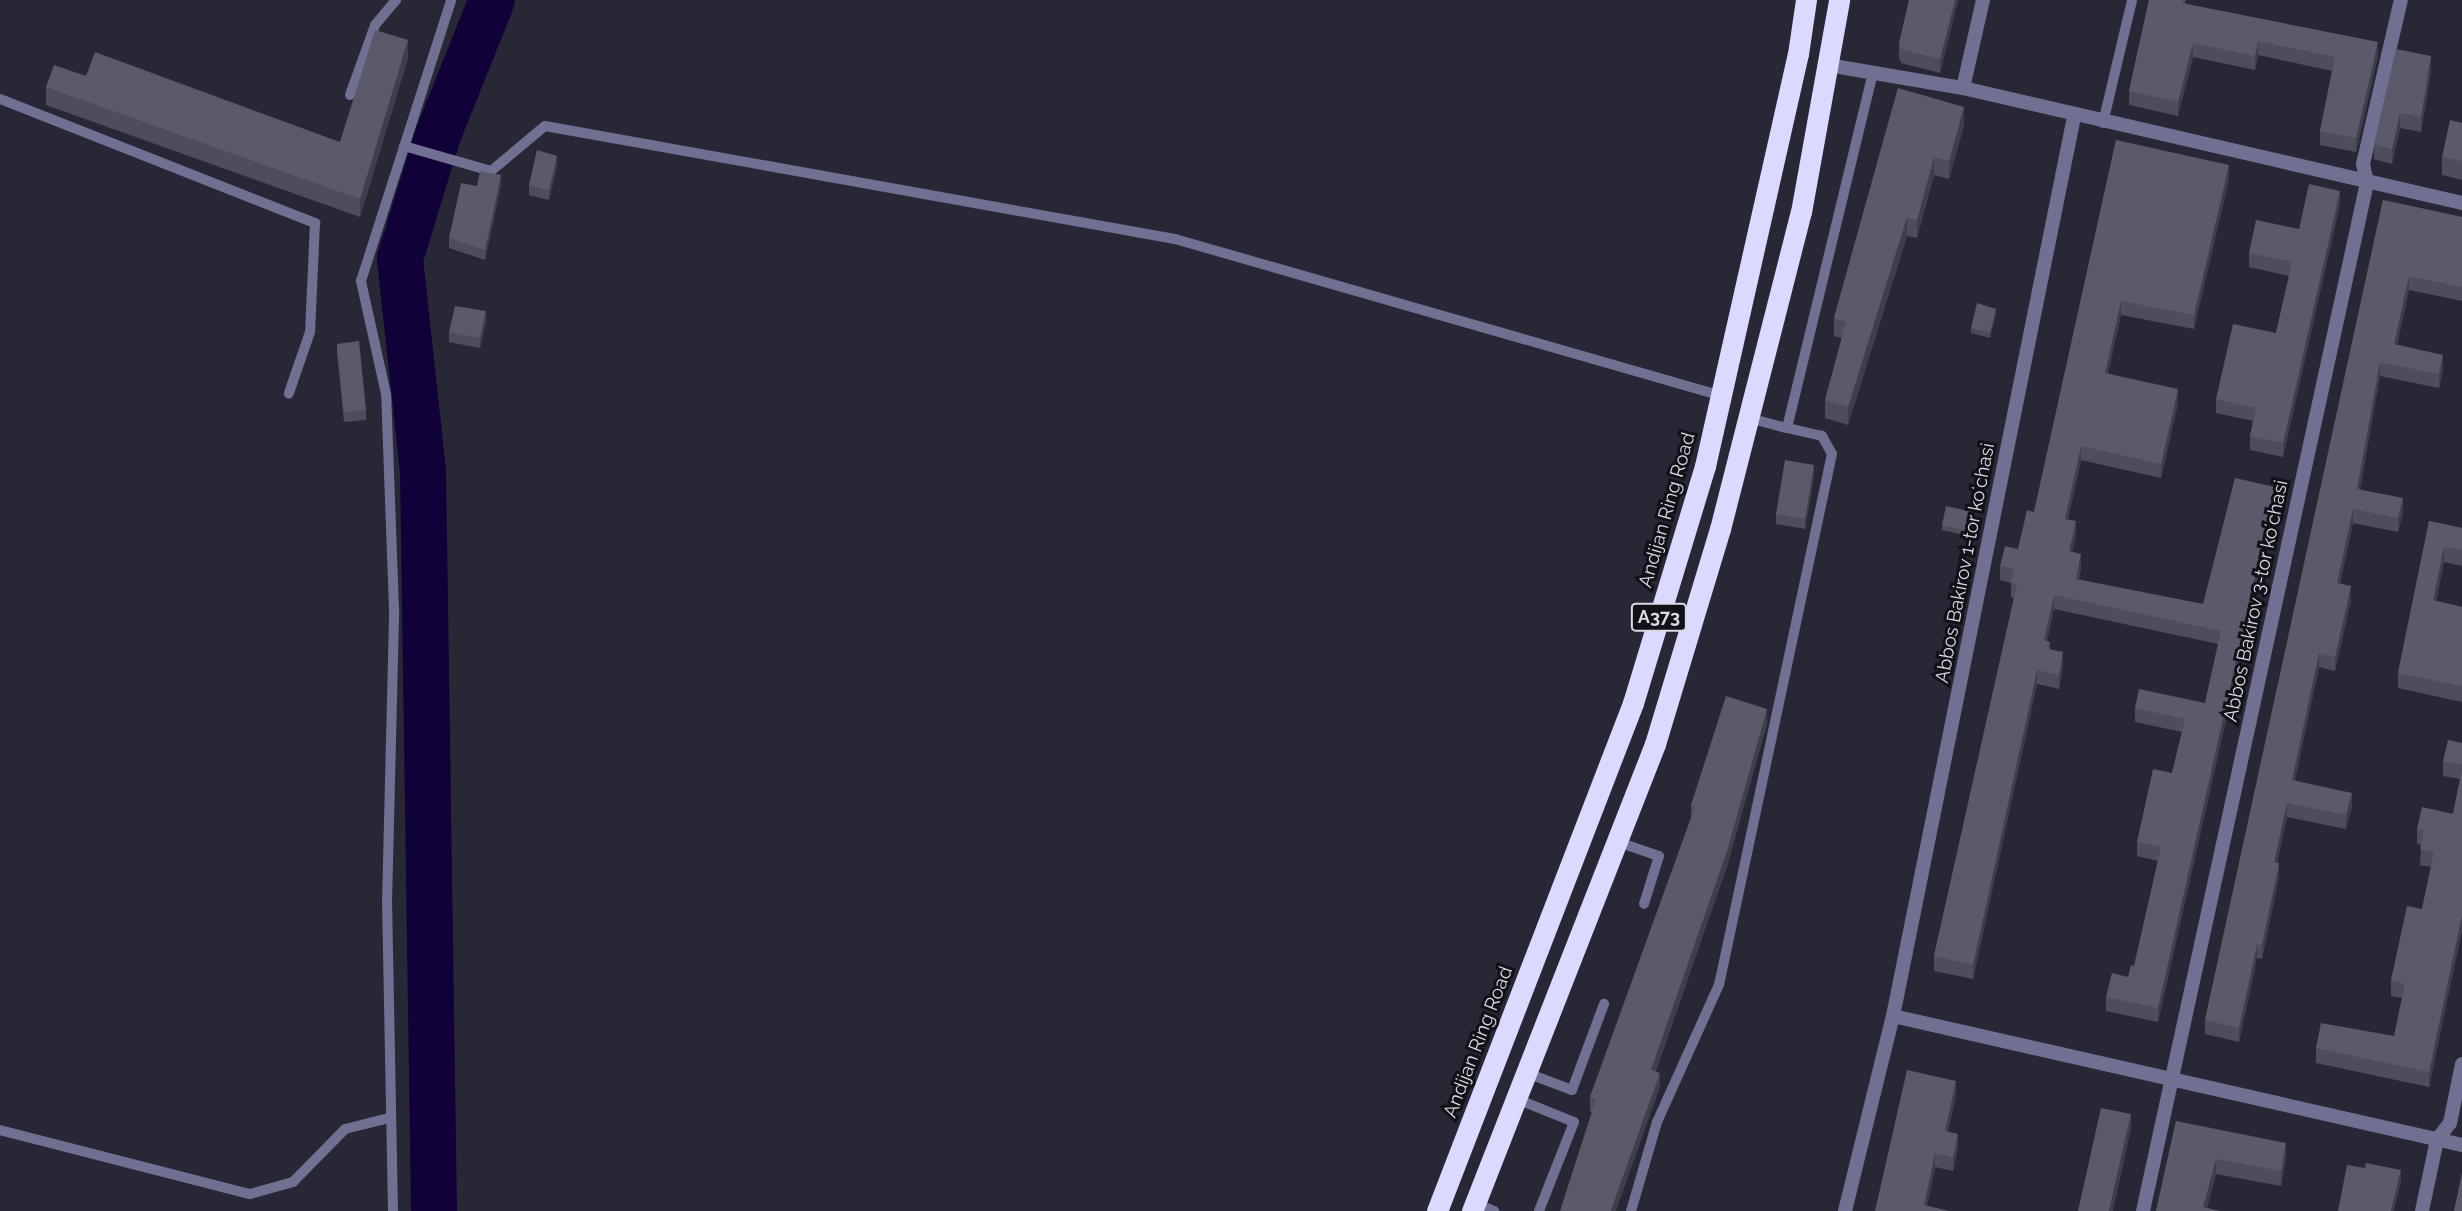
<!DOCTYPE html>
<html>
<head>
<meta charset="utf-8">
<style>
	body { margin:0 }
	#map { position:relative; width:2462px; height:1211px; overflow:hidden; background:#272736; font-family:Raleway,sans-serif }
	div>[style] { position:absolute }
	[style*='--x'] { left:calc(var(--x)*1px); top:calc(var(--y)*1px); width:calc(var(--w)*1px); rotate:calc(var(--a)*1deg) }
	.river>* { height:46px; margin:-23px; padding:0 23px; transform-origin:23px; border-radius:23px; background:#100238 }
	.lane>* { height:10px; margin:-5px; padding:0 5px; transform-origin:5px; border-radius:5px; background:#707093 }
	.street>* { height:14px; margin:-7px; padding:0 7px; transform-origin:7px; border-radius:7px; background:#707093 }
	.highway>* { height:21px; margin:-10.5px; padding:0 10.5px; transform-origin:10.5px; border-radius:10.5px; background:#d9dafd }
	.wall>* { inset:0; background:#4d4d5c }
	.shaded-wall>* { inset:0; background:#3f3f4b }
	.building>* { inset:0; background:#5a5a6b }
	span { translate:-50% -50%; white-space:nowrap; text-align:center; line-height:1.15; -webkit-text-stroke:6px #111117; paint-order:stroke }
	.shield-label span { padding:2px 5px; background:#111117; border:2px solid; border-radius:5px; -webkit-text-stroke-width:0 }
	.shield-label { font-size:18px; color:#dadbe5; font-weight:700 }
	.street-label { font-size:19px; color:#dadbe5 }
</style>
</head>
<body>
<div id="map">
	<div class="river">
		<i style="--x:434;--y:1211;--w:740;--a:-90.85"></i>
		<i style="--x:423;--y:471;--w:213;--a:-96.2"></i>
		<i style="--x:400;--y:259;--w:130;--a:-73"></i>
		<i style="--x:438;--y:135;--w:145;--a:-68.2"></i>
	</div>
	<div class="lane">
		<i style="--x:350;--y:95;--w:74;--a:-70.3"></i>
		<i style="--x:375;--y:25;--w:33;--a:-50"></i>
		<i style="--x:0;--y:99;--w:339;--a:21.5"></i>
		<i style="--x:315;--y:223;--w:109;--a:92.6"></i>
		<i style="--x:310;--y:332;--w:65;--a:109"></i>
		<i style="--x:2103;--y:123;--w:126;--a:-76.7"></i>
		<i style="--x:404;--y:146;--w:91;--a:16"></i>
		<i style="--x:491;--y:171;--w:70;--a:-39.8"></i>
		<i style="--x:545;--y:126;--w:640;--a:10.17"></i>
		<i style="--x:1175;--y:239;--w:569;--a:16.01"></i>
		<i style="--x:1749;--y:418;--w:39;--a:15"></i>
		<i style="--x:1618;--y:842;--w:43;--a:18.9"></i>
		<i style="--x:1659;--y:856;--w:50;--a:107.4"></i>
		<i style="--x:1527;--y:1073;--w:48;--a:20.7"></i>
		<i style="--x:1572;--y:1090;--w:92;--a:-69.6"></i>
		<i style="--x:1517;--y:1099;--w:61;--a:22"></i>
		<i style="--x:1574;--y:1122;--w:96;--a:111.5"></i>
		<i style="--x:0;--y:1130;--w:258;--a:14.4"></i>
		<i style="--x:250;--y:1194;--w:45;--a:-15.6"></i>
		<i style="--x:293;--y:1182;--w:74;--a:-45.5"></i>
		<i style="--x:345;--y:1129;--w:45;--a:-14"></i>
		<i style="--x:1475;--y:1203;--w:21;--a:23"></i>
		<i style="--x:393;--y:1211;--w:307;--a:-91.1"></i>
		<i style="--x:387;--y:904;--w:295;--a:-88.6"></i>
		<i style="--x:394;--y:609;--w:215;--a:-92.1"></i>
		<i style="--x:386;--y:394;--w:116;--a:-102.5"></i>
		<i style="--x:361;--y:281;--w:295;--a:-72.2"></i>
		<i style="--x:1631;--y:1211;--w:93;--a:-73.7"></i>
		<i style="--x:1657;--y:1122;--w:150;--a:-65.7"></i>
		<i style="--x:1719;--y:985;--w:543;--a:-77.99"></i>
		<i style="--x:1832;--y:454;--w:21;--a:-119"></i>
		<i style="--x:1822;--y:436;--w:36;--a:-167"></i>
		<i style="--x:1787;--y:428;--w:366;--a:-76.4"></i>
	</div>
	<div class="street">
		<i style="--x:1828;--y:65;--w:137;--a:9.7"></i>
		<i style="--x:1963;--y:88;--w:512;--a:12.98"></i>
		<i style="--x:1963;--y:88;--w:90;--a:-77.2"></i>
		<i style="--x:1893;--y:1016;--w:583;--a:12.77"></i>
		<i style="--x:1845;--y:1211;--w:201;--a:-76.2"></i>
		<i style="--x:1893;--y:1016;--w:917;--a:-78.62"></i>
		<i style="--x:2143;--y:1211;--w:1052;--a:-77.71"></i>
		<i style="--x:2367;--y:183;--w:19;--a:-102"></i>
		<i style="--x:2363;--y:164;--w:168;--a:-77"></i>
		<i style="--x:2422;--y:1211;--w:73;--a:-78.1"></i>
		<i style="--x:2437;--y:1140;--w:21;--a:-53"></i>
		<i style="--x:2450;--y:1123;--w:60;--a:-78.5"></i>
	</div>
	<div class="highway">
		<i style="--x:1437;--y:1211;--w:544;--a:-68.9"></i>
		<i style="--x:1633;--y:703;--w:248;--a:-73.1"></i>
		<i style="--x:1705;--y:466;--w:422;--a:-77.3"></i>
		<i style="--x:1798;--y:54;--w:55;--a:-81.6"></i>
		<i style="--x:1472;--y:1211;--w:502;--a:-68.6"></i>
		<i style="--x:1655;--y:744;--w:225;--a:-73.2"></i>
		<i style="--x:1720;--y:529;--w:327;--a:-75.7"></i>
		<i style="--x:1801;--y:212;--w:215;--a:-79.8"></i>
	</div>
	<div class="wall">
		<i style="clip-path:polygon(1958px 0,1940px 73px,1901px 63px,1899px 58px,1899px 43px)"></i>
		<i style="clip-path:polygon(2149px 0,2186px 0,2185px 4px,2378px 56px,2356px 152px,2320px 145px,2320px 131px,2332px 71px,2258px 55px,2255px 70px,2193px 57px,2178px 116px,2129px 105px,2129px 91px)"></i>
		<i style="clip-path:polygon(408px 58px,360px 217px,46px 105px,46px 87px,86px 76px,340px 142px)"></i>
		<i style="clip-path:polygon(2431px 71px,2421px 132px,2400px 128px,2392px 164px,2374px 159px,2374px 144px)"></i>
		<i style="clip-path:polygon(1898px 88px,1964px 125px,1949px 179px,1934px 175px,1917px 238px,1907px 236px,1848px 425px,1825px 418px,1825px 400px,1842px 338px,1834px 336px,1834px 318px)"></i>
		<i style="clip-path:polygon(2462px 123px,2462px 180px,2442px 175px,2442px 157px)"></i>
		<i style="clip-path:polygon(2116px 140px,2229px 179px,2194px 329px,2121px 315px,2108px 373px,2178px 403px,2161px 478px,2081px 460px,2068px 519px,2076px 535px,2072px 552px,2081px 568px,2079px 580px,2203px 604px,2275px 502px,2158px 1022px,2106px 1011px,2106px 997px,2128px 977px,2134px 966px,2158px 861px,2137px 856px,2137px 842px,2172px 773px,2182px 732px,2135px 722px,2135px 708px,2205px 703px,2218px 644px,2054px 609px,2047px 641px,2050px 649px,2063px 666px,2059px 689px,2037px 684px,1973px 979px,1934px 971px,1934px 956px,2014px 598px,2011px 597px,2011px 583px,2000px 580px,2000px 566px,2018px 549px,2034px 512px)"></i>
		<i style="clip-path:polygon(557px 166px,549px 200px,529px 195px,529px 185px)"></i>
		<i style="clip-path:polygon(501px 185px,485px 260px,449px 248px,449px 238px,477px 186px)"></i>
		<i style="clip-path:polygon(2383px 200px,2462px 217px,2462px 301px,2409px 290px,2397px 345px,2443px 369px,2439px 388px,2380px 376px,2360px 489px,2403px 512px,2398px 532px,2353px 523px,2340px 584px,2351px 600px,2335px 671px,2319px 667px,2295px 780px,2352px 807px,2346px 829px,2287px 817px,2277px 863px,2279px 877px,2262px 959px,2257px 958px,2239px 1042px,2205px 1034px,2205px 1020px)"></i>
		<i style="clip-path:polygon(2340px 204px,2283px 457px,2250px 450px,2250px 436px,2253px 421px,2216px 413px,2216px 399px,2276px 333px,2289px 276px,2249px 267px,2249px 253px,2299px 229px)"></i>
		<i style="clip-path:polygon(1996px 314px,1990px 338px,1971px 333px,1971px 328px)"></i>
		<i style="clip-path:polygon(486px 321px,480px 348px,449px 342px,449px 332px)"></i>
		<i style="clip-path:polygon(337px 344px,366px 410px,366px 420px,344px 422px,337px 354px)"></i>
		<i style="clip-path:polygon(1814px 475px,1805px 529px,1776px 524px,1776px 514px)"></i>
		<i style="clip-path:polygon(1973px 517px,1969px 536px,1942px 530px,1942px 525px)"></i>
		<i style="clip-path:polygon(2429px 521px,2462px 528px,2462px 566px,2444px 562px,2436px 601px,2462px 607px,2462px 702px,2398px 688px,2398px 673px)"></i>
		<i style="clip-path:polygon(1767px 724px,1728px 863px,1656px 1071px,1660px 1087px,1592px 1112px,1590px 1112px,1590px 1097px,1691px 818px,1691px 805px)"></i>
		<i style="clip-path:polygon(2462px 743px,2462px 930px,2429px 1087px,2316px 1063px,2316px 1048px,2394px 1036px,2402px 998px,2391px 996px,2391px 980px,2422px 909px,2431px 867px,2420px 865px,2421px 845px,2417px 844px,2417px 829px,2453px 814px,2460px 779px,2443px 776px,2443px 761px)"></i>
		<i style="clip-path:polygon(1956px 1095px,1948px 1131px,1958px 1148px,1953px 1171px,1935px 1167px,1927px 1206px,1875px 1211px)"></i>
		<i style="clip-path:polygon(2176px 1121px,2286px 1158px,2281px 1186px,2216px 1174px,2207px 1208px,2156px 1211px)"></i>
	</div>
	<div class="shaded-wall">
		<i style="clip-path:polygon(1955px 0,1958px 0,1940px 73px,1940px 59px)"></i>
		<i style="clip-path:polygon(408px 40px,408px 58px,360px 217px,360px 199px)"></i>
		<i style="clip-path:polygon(2258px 41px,2258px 55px,2255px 70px,2255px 56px)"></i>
		<i style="clip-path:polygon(2378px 42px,2378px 56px,2356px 152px,2356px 138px)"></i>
		<i style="clip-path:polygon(2193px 43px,2193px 57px,2178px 116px,2178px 102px)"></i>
		<i style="clip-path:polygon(2431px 56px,2431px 71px,2421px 132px,2421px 117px)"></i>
		<i style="clip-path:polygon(1964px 107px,1964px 125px,1949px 179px,1949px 161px)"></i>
		<i style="clip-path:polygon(2400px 113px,2400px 128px,2392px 164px,2392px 149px)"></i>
		<i style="clip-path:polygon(557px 156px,557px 166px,549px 200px,549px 190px)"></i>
		<i style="clip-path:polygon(1934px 157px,1934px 175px,1917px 238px,1917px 220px)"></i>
		<i style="clip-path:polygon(2229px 165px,2229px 179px,2194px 329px,2194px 315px)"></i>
		<i style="clip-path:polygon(501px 175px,501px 185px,485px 260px,485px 250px)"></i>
		<i style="clip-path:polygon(2340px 191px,2340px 204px,2283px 457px,2283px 443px)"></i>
		<i style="clip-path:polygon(1907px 217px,1907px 236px,1848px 425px,1848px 407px)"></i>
		<i style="clip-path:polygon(2409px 276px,2409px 290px,2394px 358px,2394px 344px)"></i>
		<i style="clip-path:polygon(2121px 301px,2121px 315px,2105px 387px,2105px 373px)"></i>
		<i style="clip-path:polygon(1996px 309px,1996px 314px,1990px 338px,1990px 332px)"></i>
		<i style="clip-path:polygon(486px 311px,486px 321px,480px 348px,480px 338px)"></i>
		<i style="clip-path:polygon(2443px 355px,2443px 369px,2439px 388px,2439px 374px)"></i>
		<i style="clip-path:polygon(2380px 362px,2380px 376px,2357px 503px,2357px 489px)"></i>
		<i style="clip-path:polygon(2178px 389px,2178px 403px,2161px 478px,2161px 464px)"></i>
		<i style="clip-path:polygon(2081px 446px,2081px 460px,2065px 533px,2065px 519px)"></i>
		<i style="clip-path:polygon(1814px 465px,1814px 475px,1805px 529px,1805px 519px)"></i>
		<i style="clip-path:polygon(2275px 487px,2275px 502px,2158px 1022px,2158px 1008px)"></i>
		<i style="clip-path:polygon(2403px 498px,2403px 512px,2398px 532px,2398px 518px)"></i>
		<i style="clip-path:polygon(2353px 509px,2353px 523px,2337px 597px,2337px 583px)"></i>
		<i style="clip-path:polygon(2076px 521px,2076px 535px,2069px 566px,2069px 551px)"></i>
		<i style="clip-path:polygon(2444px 547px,2444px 562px,2433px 616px,2433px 600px)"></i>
		<i style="clip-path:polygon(2081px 554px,2081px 568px,2076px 594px,2076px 579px)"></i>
		<i style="clip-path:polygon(2351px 586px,2351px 600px,2335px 671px,2335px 657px)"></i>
		<i style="clip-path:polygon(2054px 595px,2054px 609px,2044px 655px,2044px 640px)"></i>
		<i style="clip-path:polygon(2063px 652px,2063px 666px,2059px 689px,2059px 675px)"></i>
		<i style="clip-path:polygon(2319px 653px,2319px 667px,2292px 794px,2292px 780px)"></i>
		<i style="clip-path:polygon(2037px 670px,2037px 684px,1973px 979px,1973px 965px)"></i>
		<i style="clip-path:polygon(1767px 709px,1767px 724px,1728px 863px,1651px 1084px,1651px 1070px)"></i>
		<i style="clip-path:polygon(2352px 793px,2352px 807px,2346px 829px,2346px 815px)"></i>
		<i style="clip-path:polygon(2287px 803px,2287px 817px,2274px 876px,2274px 862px)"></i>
		<i style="clip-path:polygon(2279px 863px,2279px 877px,2262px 959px,2262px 945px)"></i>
		<i style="clip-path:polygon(2462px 915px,2462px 930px,2429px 1087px,2429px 1072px)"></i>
		<i style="clip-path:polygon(2257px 944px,2257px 958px,2239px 1042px,2239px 1028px)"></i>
		<i style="clip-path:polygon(1660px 1073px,1660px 1087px,1616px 1211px,1611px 1211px)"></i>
		<i style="clip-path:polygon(1956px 1081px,1956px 1095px,1945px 1145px,1945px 1131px)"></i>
		<i style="clip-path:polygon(2131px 1114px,2131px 1129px,2113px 1211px,2109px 1211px)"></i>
		<i style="clip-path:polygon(1958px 1134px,1958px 1148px,1953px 1171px,1953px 1157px)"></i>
		<i style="clip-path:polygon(2286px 1143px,2286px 1158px,2281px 1186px,2281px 1171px)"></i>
		<i style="clip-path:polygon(1935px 1153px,1935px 1167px,1926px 1211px,1924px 1205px)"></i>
		<i style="clip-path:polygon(2216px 1159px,2216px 1174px,2206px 1211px,2203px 1207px)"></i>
		<i style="clip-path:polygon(2401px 1170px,2401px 1182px,2394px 1211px,2391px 1211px)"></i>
	</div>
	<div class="building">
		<i style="clip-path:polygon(1909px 0,1955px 0,1940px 59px,1901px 49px,1899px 43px)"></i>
		<i style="clip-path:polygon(2149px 0,2183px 0,2182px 3px,2378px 42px,2356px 138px,2320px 131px,2335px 57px,2258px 41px,2255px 56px,2193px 43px,2178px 102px,2129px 91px)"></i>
		<i style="clip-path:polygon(375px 30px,408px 40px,360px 199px,46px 87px,54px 65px,86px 76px,95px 52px,340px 142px)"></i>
		<i style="clip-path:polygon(2396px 49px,2431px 56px,2421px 117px,2400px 113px,2392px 149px,2374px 144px)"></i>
		<i style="clip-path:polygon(1898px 88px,1964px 107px,1949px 161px,1934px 157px,1917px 220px,1907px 217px,1848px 407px,1825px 400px,1846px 322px,1834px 318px)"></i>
		<i style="clip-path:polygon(2450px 120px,2462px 123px,2462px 161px,2442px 157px)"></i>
		<i style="clip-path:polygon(2116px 140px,2229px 165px,2194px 315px,2121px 301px,2105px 373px,2178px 389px,2161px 464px,2081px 446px,2065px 519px,2076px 521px,2069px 551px,2081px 554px,2076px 579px,2203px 604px,2235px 478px,2275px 487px,2158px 1008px,2106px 997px,2112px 973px,2128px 977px,2131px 965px,2134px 966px,2161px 847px,2137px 842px,2153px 769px,2172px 773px,2185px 719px,2135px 708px,2139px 689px,2205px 703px,2221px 631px,2054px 595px,2044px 640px,2050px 642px,2049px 649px,2063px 652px,2059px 675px,2037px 670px,1973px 965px,1934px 956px,2017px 584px,2011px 583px,2014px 569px,2000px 566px,2005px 546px,2018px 549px,2027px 510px,2034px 512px)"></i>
		<i style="clip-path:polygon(537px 150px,557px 156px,549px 190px,529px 185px)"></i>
		<i style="clip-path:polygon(480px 171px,501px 175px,485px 250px,449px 238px,461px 183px,477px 186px)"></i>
		<i style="clip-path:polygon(2309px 184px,2340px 191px,2283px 443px,2250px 436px,2256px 408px,2216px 399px,2233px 324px,2276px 333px,2292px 262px,2249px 253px,2256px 220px,2299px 229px)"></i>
		<i style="clip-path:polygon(2383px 200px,2462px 217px,2462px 287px,2409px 276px,2394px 344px,2443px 355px,2439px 374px,2380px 362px,2357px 489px,2403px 498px,2398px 518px,2353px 509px,2337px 583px,2351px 586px,2335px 657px,2319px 653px,2292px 780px,2352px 793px,2346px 815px,2287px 803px,2274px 862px,2279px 863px,2262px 945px,2257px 944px,2239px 1028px,2205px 1020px)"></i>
		<i style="clip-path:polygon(1977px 303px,1996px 309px,1990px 332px,1971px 328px)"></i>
		<i style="clip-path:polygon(455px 306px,486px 311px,480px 338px,449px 332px)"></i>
		<i style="clip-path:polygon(359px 341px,366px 410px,344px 412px,337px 344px)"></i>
		<i style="clip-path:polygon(1785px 460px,1814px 465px,1805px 519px,1776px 514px)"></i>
		<i style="clip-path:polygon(1946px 506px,1973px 512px,1969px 531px,1942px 525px)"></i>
		<i style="clip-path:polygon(2429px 521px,2462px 528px,2462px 550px,2444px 547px,2433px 600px,2462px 607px,2462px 686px,2398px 673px)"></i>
		<i style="clip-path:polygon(1726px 696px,1767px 709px,1728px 848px,1651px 1070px,1660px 1073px,1611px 1211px,1560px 1211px,1596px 1099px,1590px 1097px,1695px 807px,1691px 805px)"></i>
		<i style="clip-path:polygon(2448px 740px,2462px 743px,2462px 765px,2443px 761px)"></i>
		<i style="clip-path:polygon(2462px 769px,2462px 915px,2429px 1072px,2316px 1048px,2321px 1023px,2394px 1036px,2405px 984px,2391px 980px,2407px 906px,2422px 909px,2434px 852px,2420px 849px,2424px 831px,2417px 829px,2422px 807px,2453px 814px)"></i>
		<i style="clip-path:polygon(1907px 1070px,1956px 1081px,1945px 1131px,1958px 1134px,1953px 1157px,1935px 1153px,1924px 1205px,1949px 1211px,1875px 1211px)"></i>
		<i style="clip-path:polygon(2101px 1108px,2131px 1114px,2109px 1211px,2078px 1211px)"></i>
		<i style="clip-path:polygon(2176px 1121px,2286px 1143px,2281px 1171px,2216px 1159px,2203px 1207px,2220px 1211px,2156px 1211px)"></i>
		<i style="clip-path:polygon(2366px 1163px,2401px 1170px,2391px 1211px,2338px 1211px,2347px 1165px,2365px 1168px)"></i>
		<i style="clip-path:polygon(2462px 1173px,2462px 1211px,2454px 1211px)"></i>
	</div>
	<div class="shield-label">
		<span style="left:1659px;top:617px">A373</span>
	</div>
	<div class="street-label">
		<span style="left:1667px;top:510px;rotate:-74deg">Andijan Ring Road</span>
		<span style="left:1965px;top:563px;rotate:-79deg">Abbos Bakirov 1-tor koʻchasi</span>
		<span style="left:2256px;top:601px;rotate:-78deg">Abbos Bakirov 3-tor koʻchasi</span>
		<span style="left:1478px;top:1042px;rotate:-69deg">Andijan Ring Road</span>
	</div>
</div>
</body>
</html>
